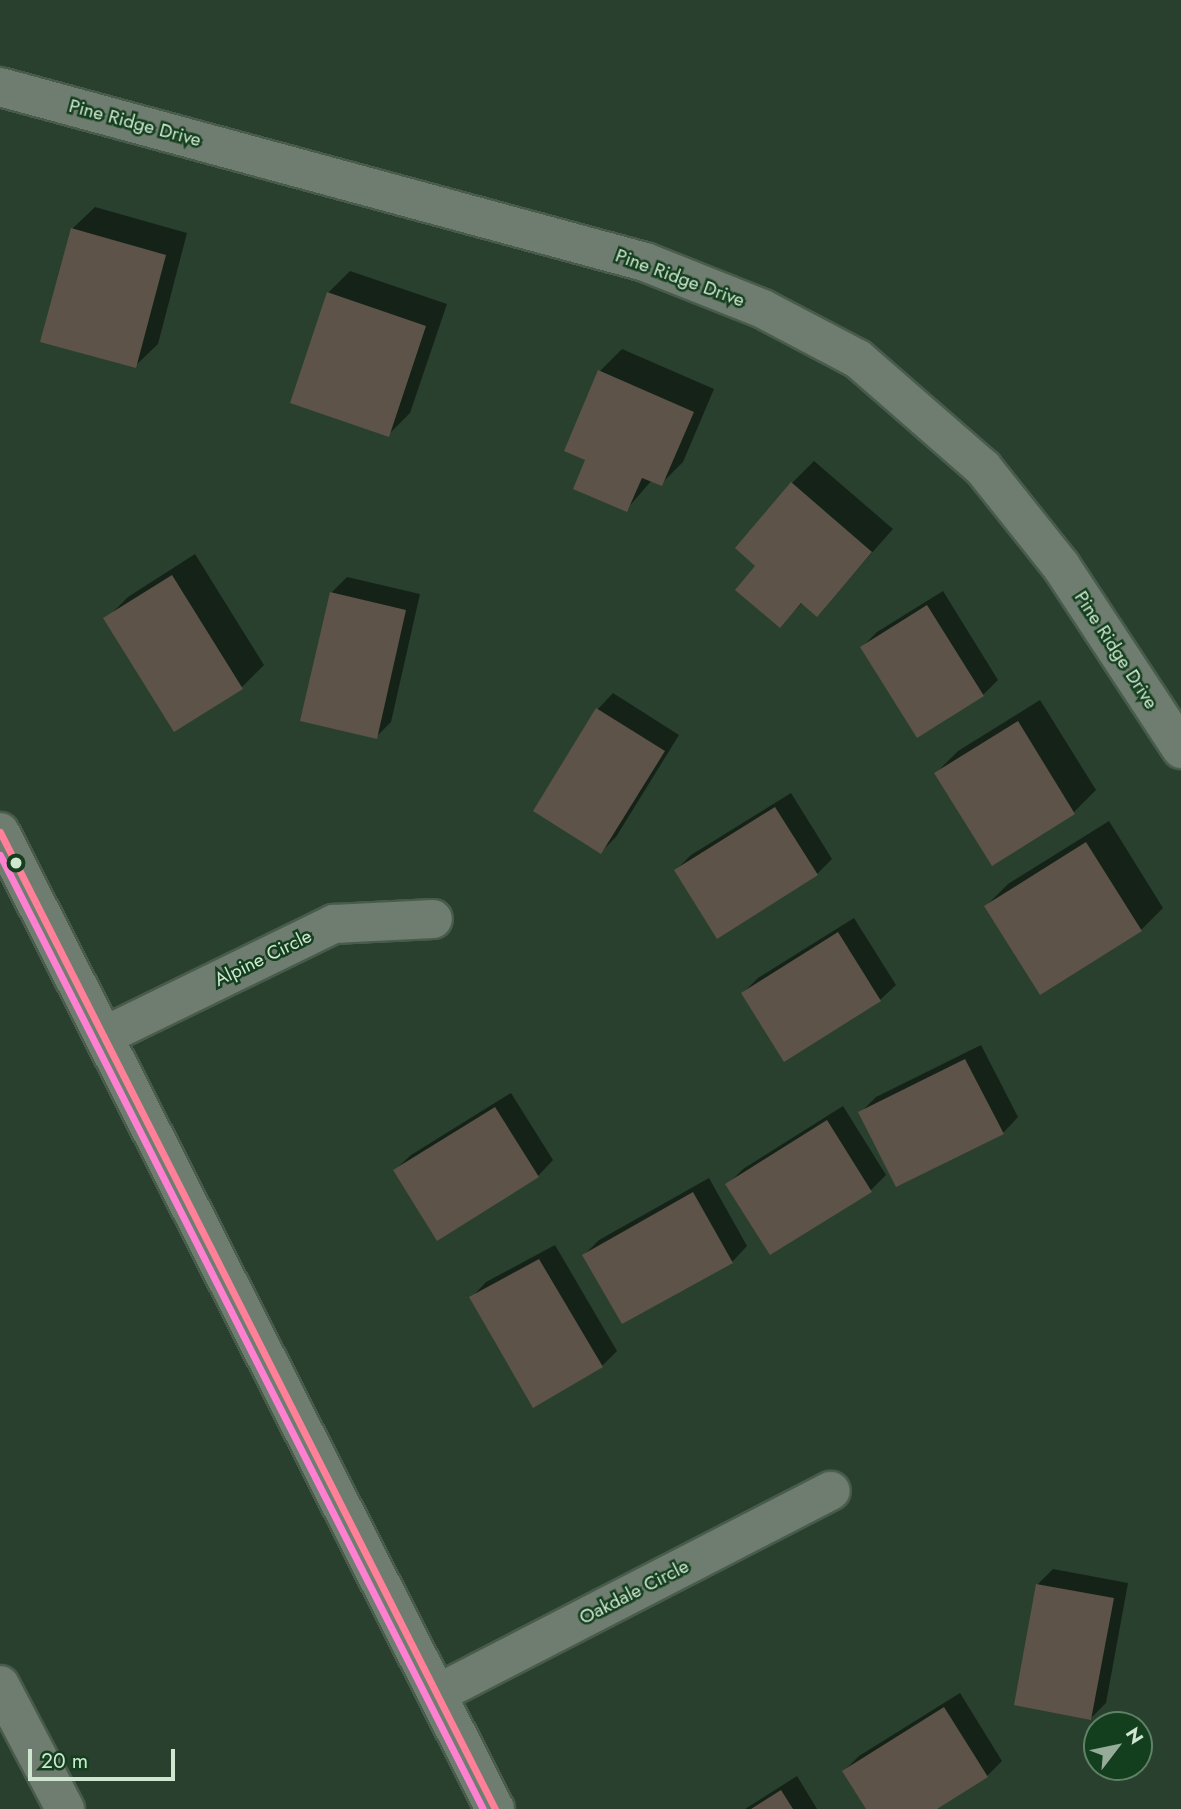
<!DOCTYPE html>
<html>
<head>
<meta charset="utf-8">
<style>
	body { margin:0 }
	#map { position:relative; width:1181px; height:1809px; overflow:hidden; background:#29402e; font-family:Jost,sans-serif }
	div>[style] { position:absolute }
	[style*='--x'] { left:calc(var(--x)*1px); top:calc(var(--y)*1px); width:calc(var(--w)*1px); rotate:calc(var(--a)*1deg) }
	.shadow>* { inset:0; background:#0007 }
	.building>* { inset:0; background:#5d5348 }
	.roads { filter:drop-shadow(2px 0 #495c4c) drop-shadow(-2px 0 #495c4c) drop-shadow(0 2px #495c4c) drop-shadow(0 -2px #495c4c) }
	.minor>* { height:38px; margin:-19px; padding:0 19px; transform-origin:19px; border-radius:19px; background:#6f7d70 }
	.tertiary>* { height:38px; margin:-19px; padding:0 19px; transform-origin:19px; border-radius:19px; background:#6f7d70 }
	.bus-1>* { height:7px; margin:-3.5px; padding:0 3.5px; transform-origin:3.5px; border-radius:3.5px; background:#ff8098 }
	.bus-2>* { height:7px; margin:-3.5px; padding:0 3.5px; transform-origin:3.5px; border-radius:3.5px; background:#ff80d0 }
	.dots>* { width:19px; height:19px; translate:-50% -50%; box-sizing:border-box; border:4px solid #143f1e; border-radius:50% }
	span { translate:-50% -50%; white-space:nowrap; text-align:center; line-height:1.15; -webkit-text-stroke:5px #143f1e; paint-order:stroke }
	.street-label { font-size:19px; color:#cfe6d1 }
	.north { position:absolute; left:1083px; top:1711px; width:70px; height:70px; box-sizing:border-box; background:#143f1e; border:2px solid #5f8266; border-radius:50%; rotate:58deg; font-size:19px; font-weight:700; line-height:28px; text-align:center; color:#cfe6d1 }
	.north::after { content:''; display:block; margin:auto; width:24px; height:32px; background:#95ac98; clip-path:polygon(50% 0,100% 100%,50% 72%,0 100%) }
	.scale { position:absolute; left:28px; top:1749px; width:147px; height:32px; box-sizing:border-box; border:4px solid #cfe6d1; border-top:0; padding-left:9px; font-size:21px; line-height:24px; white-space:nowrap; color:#cfe6d1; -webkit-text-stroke:5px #143f1e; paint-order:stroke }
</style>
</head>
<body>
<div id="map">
	<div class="shadow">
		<i style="clip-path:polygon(95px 207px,187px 233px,158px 344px,135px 366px,72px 229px)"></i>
		<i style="clip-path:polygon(350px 271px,447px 304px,410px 413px,388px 435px,328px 293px)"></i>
		<i style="clip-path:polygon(622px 349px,714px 389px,683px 462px,661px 484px,652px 480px,626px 510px,587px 460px,600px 371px)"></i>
		<i style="clip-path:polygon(814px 461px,893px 529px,817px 615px,803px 602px,780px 625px,758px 566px,792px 483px)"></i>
		<i style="clip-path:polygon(195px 554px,264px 665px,242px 687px,175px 730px,106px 619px,128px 597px)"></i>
		<i style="clip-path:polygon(347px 577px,420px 594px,391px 722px,376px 737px,331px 593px)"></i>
		<i style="clip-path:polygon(943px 591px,998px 680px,983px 695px,862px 647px,877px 632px)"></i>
		<i style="clip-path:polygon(613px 693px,679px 735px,616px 837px,601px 852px,535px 810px,598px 709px)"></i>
		<i style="clip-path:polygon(1040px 700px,1096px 790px,1074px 812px,993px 864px,936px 773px,958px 751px)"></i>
		<i style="clip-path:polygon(791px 793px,832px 859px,817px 874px,676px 870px,691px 855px)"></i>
		<i style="clip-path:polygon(1109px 821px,1163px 908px,1141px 930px,986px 906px,1008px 884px)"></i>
		<i style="clip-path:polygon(854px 918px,896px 985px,880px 1000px,785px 1060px,743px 993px,758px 978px)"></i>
		<i style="clip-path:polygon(981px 1045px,1018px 1117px,1003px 1133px,861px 1112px,876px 1097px)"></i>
		<i style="clip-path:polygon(511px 1093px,553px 1160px,538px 1176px,395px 1170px,411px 1155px)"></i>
		<i style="clip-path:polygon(843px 1106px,886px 1175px,871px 1190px,728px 1184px,743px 1169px)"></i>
		<i style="clip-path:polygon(709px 1178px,747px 1246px,732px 1262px,584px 1255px,599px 1240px)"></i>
		<i style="clip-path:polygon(555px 1245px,617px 1351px,602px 1366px,471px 1298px,486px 1282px)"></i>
		<i style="clip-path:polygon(1053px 1569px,1128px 1583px,1106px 1703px,1091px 1718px,1038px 1584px)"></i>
		<i style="clip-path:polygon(960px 1693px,1002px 1761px,987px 1776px,934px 1809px,868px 1809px,844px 1771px,859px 1756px)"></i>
		<i style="clip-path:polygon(797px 1776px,817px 1809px,745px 1809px)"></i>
	</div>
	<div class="building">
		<i style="clip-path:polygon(71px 228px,166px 255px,136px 368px,40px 342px)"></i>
		<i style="clip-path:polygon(327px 292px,426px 326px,389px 437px,290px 403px)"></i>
		<i style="clip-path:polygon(598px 370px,694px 412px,662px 486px,642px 478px,627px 512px,573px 489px,585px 460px,564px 451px)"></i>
		<i style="clip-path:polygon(791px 482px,872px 552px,817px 617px,801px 603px,780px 628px,735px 590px,755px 566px,735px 548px)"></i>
		<i style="clip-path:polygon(172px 575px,243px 689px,174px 732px,103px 618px)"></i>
		<i style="clip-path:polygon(330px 592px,406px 610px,377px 739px,300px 721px)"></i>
		<i style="clip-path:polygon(927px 605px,984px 696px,917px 738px,860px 647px)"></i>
		<i style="clip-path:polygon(596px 708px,665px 751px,601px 854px,533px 811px)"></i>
		<i style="clip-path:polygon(1018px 721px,1075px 814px,992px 866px,934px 773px)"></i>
		<i style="clip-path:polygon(775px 807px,818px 875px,717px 939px,674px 870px)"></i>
		<i style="clip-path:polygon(1086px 842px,1142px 931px,1040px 995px,984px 906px)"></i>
		<i style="clip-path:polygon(838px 932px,881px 1001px,784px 1062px,741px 993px)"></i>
		<i style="clip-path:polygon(965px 1059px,1004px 1134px,896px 1187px,858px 1112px)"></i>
		<i style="clip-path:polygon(495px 1107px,539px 1177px,437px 1241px,393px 1170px)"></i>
		<i style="clip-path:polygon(827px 1120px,872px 1192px,770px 1255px,725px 1184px)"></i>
		<i style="clip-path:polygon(693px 1192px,733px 1263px,622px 1324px,582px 1255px)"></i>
		<i style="clip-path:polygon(539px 1259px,603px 1367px,533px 1408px,469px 1297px)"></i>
		<i style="clip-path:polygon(1036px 1584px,1114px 1598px,1091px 1720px,1014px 1705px)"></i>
		<i style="clip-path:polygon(944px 1707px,988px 1777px,937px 1809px,866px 1809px,842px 1771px)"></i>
		<i style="clip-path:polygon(781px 1790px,793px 1809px,751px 1809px)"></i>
	</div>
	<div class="roads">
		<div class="minor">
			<i style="--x:0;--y:87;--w:668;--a:15.18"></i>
			<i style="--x:645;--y:262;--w:127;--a:21.7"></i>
			<i style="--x:763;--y:309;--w:107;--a:27.8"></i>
			<i style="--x:858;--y:359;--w:166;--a:41.1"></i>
			<i style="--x:983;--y:468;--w:125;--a:51.5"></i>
			<i style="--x:1061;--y:566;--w:219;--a:56.7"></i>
			<i style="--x:104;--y:1036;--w:256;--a:-26"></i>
			<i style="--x:334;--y:924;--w:99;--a:-2.9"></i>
			<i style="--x:0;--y:1685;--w:140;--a:62.3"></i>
			<i style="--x:437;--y:1694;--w:443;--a:-27.3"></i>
		</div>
		<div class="tertiary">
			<i style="--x:0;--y:832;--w:1095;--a:63.13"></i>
		</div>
	</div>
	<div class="bus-1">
		<i style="--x:0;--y:832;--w:1095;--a:63.13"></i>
	</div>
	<div class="bus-2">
		<i style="--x:0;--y:855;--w:1069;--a:63.15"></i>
	</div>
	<div class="dots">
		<i style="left:16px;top:863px;background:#cfe6d1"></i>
	</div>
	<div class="street-label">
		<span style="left:135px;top:123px;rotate:15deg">Pine Ridge Drive</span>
		<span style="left:680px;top:278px;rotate:20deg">Pine Ridge Drive</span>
		<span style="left:1116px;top:650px;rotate:57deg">Pine Ridge Drive</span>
		<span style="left:263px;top:958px;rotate:-26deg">Alpine Circle</span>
		<span style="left:634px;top:1592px;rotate:-27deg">Oakdale Circle</span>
	</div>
	<div class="north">N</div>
	<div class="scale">20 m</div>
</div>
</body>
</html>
